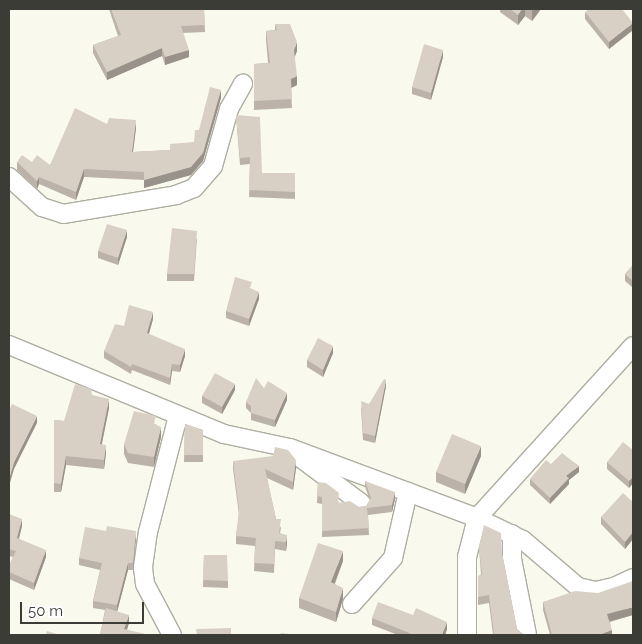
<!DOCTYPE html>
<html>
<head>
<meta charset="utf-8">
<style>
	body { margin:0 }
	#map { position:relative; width:642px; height:644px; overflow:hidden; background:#f9faed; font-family:Raleway,sans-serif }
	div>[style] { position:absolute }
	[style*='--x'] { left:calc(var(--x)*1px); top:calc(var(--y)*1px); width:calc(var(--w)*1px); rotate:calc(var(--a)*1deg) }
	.roads { filter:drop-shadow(1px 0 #aeaea2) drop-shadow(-1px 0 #aeaea2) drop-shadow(0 1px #aeaea2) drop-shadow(0 -1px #aeaea2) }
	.street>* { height:18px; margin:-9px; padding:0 9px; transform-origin:9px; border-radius:9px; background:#fff }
	.wall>* { inset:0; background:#bbb3a9 }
	.shaded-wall>* { inset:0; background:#98928a }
	.building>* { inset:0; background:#d9d0c5 }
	span { translate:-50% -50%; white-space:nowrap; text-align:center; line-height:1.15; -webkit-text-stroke:4.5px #fff; paint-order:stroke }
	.frame { position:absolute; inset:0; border:10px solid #3c3c37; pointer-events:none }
	.scale { position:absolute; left:20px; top:602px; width:124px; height:22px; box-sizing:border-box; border:2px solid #3c3c37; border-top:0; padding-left:6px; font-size:15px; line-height:18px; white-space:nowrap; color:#3c3c37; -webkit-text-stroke:4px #fff; paint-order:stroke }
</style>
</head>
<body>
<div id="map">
	<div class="roads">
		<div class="street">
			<i style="--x:9;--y:177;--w:45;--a:42.3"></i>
			<i style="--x:42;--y:207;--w:22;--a:18"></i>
			<i style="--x:63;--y:214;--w:115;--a:-9.5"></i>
			<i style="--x:176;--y:195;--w:19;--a:-21"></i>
			<i style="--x:194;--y:188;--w:29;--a:-49"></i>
			<i style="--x:213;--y:166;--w:59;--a:-74.3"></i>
			<i style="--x:229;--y:109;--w:29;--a:-61"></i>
			<i style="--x:9;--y:345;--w:233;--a:22.5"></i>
			<i style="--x:224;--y:434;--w:67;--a:12"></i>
			<i style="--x:290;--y:448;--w:200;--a:20.5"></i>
			<i style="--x:477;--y:518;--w:51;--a:25.6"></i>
			<i style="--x:523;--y:540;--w:72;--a:40.5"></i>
			<i style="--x:578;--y:587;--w:18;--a:13"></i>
			<i style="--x:596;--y:591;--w:18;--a:-13"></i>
			<i style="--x:614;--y:587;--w:21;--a:-25"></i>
			<i style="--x:298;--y:456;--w:79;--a:36.7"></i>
			<i style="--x:512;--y:534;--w:25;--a:90"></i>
			<i style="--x:512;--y:559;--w:77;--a:78.8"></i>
			<i style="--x:352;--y:604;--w:62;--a:-48.3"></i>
			<i style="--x:393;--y:558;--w:68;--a:-77.2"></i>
			<i style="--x:172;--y:635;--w:58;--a:-117.9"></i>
			<i style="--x:145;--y:584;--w:17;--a:-97"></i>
			<i style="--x:143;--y:567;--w:35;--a:-82"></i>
			<i style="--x:148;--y:532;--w:120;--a:-75.5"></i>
			<i style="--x:467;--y:635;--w:78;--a:-90"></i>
			<i style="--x:467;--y:557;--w:40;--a:-75.6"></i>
			<i style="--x:477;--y:518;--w:232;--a:-47.8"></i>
		</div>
	</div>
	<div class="wall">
		<i style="clip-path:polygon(109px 9px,204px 9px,205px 32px,183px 33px,189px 57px,165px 65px,162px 56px,107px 80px,93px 53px,93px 45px,118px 36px)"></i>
		<i style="clip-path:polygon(500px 9px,541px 9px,532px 21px,525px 16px,518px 25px,500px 12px)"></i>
		<i style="clip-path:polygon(585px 12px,633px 30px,609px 49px,585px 19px)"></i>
		<i style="clip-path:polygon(275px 24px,297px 51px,294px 57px,297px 85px,291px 88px,292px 108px,254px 110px,254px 64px,268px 63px,266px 40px,266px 31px,275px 30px)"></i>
		<i style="clip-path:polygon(443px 57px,431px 100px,412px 94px,412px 87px)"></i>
		<i style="clip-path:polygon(221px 98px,203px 161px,191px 175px,144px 188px,144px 180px,84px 177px,76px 200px,39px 184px,37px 189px,17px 170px,17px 162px,32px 162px,50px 165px,107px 124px,136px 128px,133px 152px,170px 150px,194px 142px,199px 130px)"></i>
		<i style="clip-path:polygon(236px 115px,262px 173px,295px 173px,295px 199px,249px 197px,250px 164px,240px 165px)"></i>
		<i style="clip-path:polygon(127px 237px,118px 265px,98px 258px,98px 251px)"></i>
		<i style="clip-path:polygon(197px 238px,194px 281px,167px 281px,167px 274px)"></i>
		<i style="clip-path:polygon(633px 265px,633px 288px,625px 281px,625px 274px)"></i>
		<i style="clip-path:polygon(252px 289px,259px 299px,249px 326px,226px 318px,226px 311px)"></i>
		<i style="clip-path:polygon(153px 319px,149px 334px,185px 356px,180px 372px,172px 371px,170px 385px,132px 370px,131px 374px,104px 358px,104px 351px,124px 326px)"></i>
		<i style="clip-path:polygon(333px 353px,323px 377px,307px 367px,307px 360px)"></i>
		<i style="clip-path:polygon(386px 386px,375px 443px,363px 440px,361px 408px,369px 404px)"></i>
		<i style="clip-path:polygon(264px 388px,287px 400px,275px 427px,251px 420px,251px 413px,246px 408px,246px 402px)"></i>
		<i style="clip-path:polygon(235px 390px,222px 414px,202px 403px,202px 396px)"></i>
		<i style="clip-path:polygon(92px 395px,109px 408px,102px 444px,106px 453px,104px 469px,66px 465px,61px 492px,54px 492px,54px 420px,64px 421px)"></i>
		<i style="clip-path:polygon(156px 424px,161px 437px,154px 467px,128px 463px,124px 454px,124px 444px)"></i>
		<i style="clip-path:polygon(185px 424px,203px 430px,203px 462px,184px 462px)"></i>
		<i style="clip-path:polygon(633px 450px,633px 483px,629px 488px,607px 469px,607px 462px)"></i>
		<i style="clip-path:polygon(481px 456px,465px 494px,436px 482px,436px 472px)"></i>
		<i style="clip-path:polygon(233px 461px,296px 468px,293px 490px,267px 478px,276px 519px,281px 528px,280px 533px,287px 543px,286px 551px,275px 549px,274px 573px,254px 571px,255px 546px,236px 544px,236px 536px,239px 515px,233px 469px)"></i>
		<i style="clip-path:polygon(551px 464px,579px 472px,569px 480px,569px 484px,550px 504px,530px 485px,530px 479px)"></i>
		<i style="clip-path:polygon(365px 481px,395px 499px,392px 512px,368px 515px,369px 535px,322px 537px,322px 504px,317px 503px,318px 482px,339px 503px,359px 507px,366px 506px,370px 500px,365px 487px)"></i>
		<i style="clip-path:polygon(633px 502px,633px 539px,625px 549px,601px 524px,601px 517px)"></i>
		<i style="clip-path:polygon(9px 514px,22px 526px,19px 539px,46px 557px,34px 590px,9px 579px,9px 566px,13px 557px,9px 556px)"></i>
		<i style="clip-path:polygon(136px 538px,133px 570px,128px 570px,117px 612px,129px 623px,127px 630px,100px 635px,105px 610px,93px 608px,93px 601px,100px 570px,79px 565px,79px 558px)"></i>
		<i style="clip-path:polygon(479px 547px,502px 553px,517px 629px,524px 635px,493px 635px,489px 603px,478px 605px,478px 576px,481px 575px)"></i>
		<i style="clip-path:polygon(204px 555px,228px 581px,228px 588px,203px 587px)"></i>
		<i style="clip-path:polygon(343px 561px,335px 584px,343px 599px,336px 622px,299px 608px,299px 598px)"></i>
		<i style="clip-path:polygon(598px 593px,633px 615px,610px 622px,612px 635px,550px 635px,543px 610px,543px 602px)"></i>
		<i style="clip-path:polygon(372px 618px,447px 629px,445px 635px,398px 635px,372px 625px)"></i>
	</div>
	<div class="shaded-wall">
		<i style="clip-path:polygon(522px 9px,525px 9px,525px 16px,518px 25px,518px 15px)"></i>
		<i style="clip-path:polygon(534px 9px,541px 9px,532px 21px,532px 11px)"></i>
		<i style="clip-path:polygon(633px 23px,633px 30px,609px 49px,609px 42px)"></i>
		<i style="clip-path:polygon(297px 42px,297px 51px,294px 59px,294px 50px)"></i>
		<i style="clip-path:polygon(162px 48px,162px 56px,107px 80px,107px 72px)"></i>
		<i style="clip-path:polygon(189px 50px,189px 57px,165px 65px,165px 57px)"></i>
		<i style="clip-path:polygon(443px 50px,443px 57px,431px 100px,431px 93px)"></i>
		<i style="clip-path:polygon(297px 76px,297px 85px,291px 88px,291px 79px)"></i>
		<i style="clip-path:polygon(221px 90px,221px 98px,203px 161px,191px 175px,144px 188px,144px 180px,191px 167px)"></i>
		<i style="clip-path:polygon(136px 120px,136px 128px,132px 160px,132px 152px)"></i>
		<i style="clip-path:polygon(84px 169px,84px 177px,76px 200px,76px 192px)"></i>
		<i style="clip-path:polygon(39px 177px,39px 184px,37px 189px,37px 181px)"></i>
		<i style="clip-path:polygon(127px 230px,127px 237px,118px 265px,118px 258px)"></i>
		<i style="clip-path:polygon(259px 292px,259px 299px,249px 326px,249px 319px)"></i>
		<i style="clip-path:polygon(153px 312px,153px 319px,147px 340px,147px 333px)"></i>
		<i style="clip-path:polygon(333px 346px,333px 353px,323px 377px,323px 370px)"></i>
		<i style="clip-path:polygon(185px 349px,185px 356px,180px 372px,180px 365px)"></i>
		<i style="clip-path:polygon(172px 364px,172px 371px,170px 385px,170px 378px)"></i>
		<i style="clip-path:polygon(386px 380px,386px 386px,375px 443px,375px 436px)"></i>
		<i style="clip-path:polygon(235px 384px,235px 390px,222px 414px,222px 407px)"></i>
		<i style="clip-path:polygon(287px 393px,287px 400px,275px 427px,275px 420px)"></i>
		<i style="clip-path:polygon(109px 399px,109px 408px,100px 452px,100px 444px)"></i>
		<i style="clip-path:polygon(37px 416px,37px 423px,14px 469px,9px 486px,9px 479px,14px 462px)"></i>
		<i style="clip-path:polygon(161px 427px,161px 437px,154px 467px,154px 457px)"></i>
		<i style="clip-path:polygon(106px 445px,106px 453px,104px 469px,104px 460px)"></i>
		<i style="clip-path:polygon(481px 446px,481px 456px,465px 494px,465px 484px)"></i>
		<i style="clip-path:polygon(66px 456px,66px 465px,61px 492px,61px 484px)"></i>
		<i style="clip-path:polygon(296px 460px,296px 468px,293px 490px,293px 482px)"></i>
		<i style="clip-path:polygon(579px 466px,579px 472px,569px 480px,569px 484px,550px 504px,550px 498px,566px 476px)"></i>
		<i style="clip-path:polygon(633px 477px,633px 483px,629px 488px,629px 481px)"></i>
		<i style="clip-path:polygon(395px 492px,395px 499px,392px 512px,392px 505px)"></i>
		<i style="clip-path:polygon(22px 519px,22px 526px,17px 545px,17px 538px)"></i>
		<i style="clip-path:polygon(136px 531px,136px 538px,133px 570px,133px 563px)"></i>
		<i style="clip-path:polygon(633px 532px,633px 539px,625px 549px,625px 542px)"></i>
		<i style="clip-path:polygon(287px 535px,287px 543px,286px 551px,286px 542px)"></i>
		<i style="clip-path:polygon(46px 550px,46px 557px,34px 590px,34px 583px)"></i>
		<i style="clip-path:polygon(343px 551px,343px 561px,331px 592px,331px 582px)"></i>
		<i style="clip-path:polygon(128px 563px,128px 570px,117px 612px,117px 605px)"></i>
		<i style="clip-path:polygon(343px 588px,343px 599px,336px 622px,336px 612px)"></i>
		<i style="clip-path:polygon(633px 607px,633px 615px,607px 622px,607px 614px)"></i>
		<i style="clip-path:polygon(129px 615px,129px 623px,125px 635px,124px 629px)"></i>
		<i style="clip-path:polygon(447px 622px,447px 629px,445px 635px,442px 635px)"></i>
		<i style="clip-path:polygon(612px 630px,612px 635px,599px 635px)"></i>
	</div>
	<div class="building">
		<i style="clip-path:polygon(111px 9px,204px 9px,205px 25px,181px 26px,189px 50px,165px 57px,162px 48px,107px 72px,93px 45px,121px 35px)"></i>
		<i style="clip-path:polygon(510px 9px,522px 9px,518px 15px)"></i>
		<i style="clip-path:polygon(589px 9px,622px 9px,633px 23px,609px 42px,585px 12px)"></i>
		<i style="clip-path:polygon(275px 24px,290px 24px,297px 42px,294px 50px,297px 76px,291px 79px,292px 99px,254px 101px,254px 64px,270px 63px,266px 31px,277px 30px)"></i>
		<i style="clip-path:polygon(424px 44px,443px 50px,431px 93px,412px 87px)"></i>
		<i style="clip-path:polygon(210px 87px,221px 90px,203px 153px,191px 167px,144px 180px,144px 172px,84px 169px,76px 192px,39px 177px,37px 181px,17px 162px,22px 155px,32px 162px,37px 155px,50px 165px,75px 108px,107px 124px,109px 118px,136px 120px,132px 152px,170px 150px,170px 144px,194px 142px,195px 130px,199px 130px)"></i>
		<i style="clip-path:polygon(236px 115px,260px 117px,262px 173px,295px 173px,295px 192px,249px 190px,250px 157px,240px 158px)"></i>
		<i style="clip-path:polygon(107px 224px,127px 230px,118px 258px,98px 251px)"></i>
		<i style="clip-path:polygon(172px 228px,197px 231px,194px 274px,167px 274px)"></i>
		<i style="clip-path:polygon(633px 265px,633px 281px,625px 274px)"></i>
		<i style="clip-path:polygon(235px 277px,252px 282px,250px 288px,259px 292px,249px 319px,226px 311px)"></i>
		<i style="clip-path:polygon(129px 305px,153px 312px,147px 333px,185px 349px,180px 365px,172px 364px,170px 378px,132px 364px,131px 367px,104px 351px,115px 324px,124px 326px)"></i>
		<i style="clip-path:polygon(318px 338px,333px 346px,323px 370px,307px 360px)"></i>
		<i style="clip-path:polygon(215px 373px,235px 384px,222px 407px,202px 396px)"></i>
		<i style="clip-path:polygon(256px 378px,264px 388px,268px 381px,287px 393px,275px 420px,251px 413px,251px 406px,246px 402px)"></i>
		<i style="clip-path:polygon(384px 379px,386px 380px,375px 436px,363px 433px,361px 401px,369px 404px)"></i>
		<i style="clip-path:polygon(75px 384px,91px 389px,92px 395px,109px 399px,100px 444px,106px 445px,104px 460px,66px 456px,61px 484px,54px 483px,54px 420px,64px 421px)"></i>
		<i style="clip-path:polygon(12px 404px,37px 416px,14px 462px,9px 479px,9px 410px)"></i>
		<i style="clip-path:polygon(134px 411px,156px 416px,154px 424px,161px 427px,154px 457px,128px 453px,124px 444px)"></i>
		<i style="clip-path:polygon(185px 424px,203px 430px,203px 455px,184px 455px)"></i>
		<i style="clip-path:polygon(452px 434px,481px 446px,465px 484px,436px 472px)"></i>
		<i style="clip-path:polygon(623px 442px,633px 450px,633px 477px,629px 481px,607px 462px)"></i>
		<i style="clip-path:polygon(275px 447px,288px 450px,296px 460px,293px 482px,265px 469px,276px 519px,281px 519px,279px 533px,287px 535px,286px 542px,275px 541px,274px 564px,254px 563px,256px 538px,236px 536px,239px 510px,233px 461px,273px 456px)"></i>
		<i style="clip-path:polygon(562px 453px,579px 466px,566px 476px,569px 478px,550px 498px,530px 479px,546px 460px,551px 464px)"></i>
		<i style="clip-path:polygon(365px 481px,395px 492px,392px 505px,367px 508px,369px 528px,322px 531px,322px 497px,317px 496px,318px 482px,326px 483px,339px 493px,338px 503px,350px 501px,359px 507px,366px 506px,371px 498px)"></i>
		<i style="clip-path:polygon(623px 493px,633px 502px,633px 532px,625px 542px,601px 517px)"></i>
		<i style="clip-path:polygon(9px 514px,22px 519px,17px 538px,46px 550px,34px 583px,9px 572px,9px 566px,16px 551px,9px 549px)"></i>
		<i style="clip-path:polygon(484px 525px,501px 533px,502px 553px,517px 629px,524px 635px,494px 635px,489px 595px,478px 597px,478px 576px,482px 575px,479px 547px)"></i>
		<i style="clip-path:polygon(107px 526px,136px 531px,133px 563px,128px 563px,117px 605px,93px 601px,102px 563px,79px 558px,85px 527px,106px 531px)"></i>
		<i style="clip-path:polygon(318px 543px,343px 551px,331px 582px,343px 588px,336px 612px,299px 598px)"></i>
		<i style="clip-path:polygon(204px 555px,227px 555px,228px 581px,203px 580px)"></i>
		<i style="clip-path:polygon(633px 581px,633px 607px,607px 614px,612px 630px,599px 635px,552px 635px,543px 602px,575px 591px,598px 593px)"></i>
		<i style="clip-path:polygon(378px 602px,413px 615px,416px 608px,447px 622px,442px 635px,413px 635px,407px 632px,372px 618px)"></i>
		<i style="clip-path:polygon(106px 608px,129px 615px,124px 629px,150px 635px,100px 635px)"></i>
		<i style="clip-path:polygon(231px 628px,231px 635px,197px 635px,196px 629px)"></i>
		<i style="clip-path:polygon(47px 631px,60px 635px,46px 635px)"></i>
		<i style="clip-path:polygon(281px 633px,298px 635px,280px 635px)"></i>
	</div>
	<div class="frame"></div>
	<div class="scale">50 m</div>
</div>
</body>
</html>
